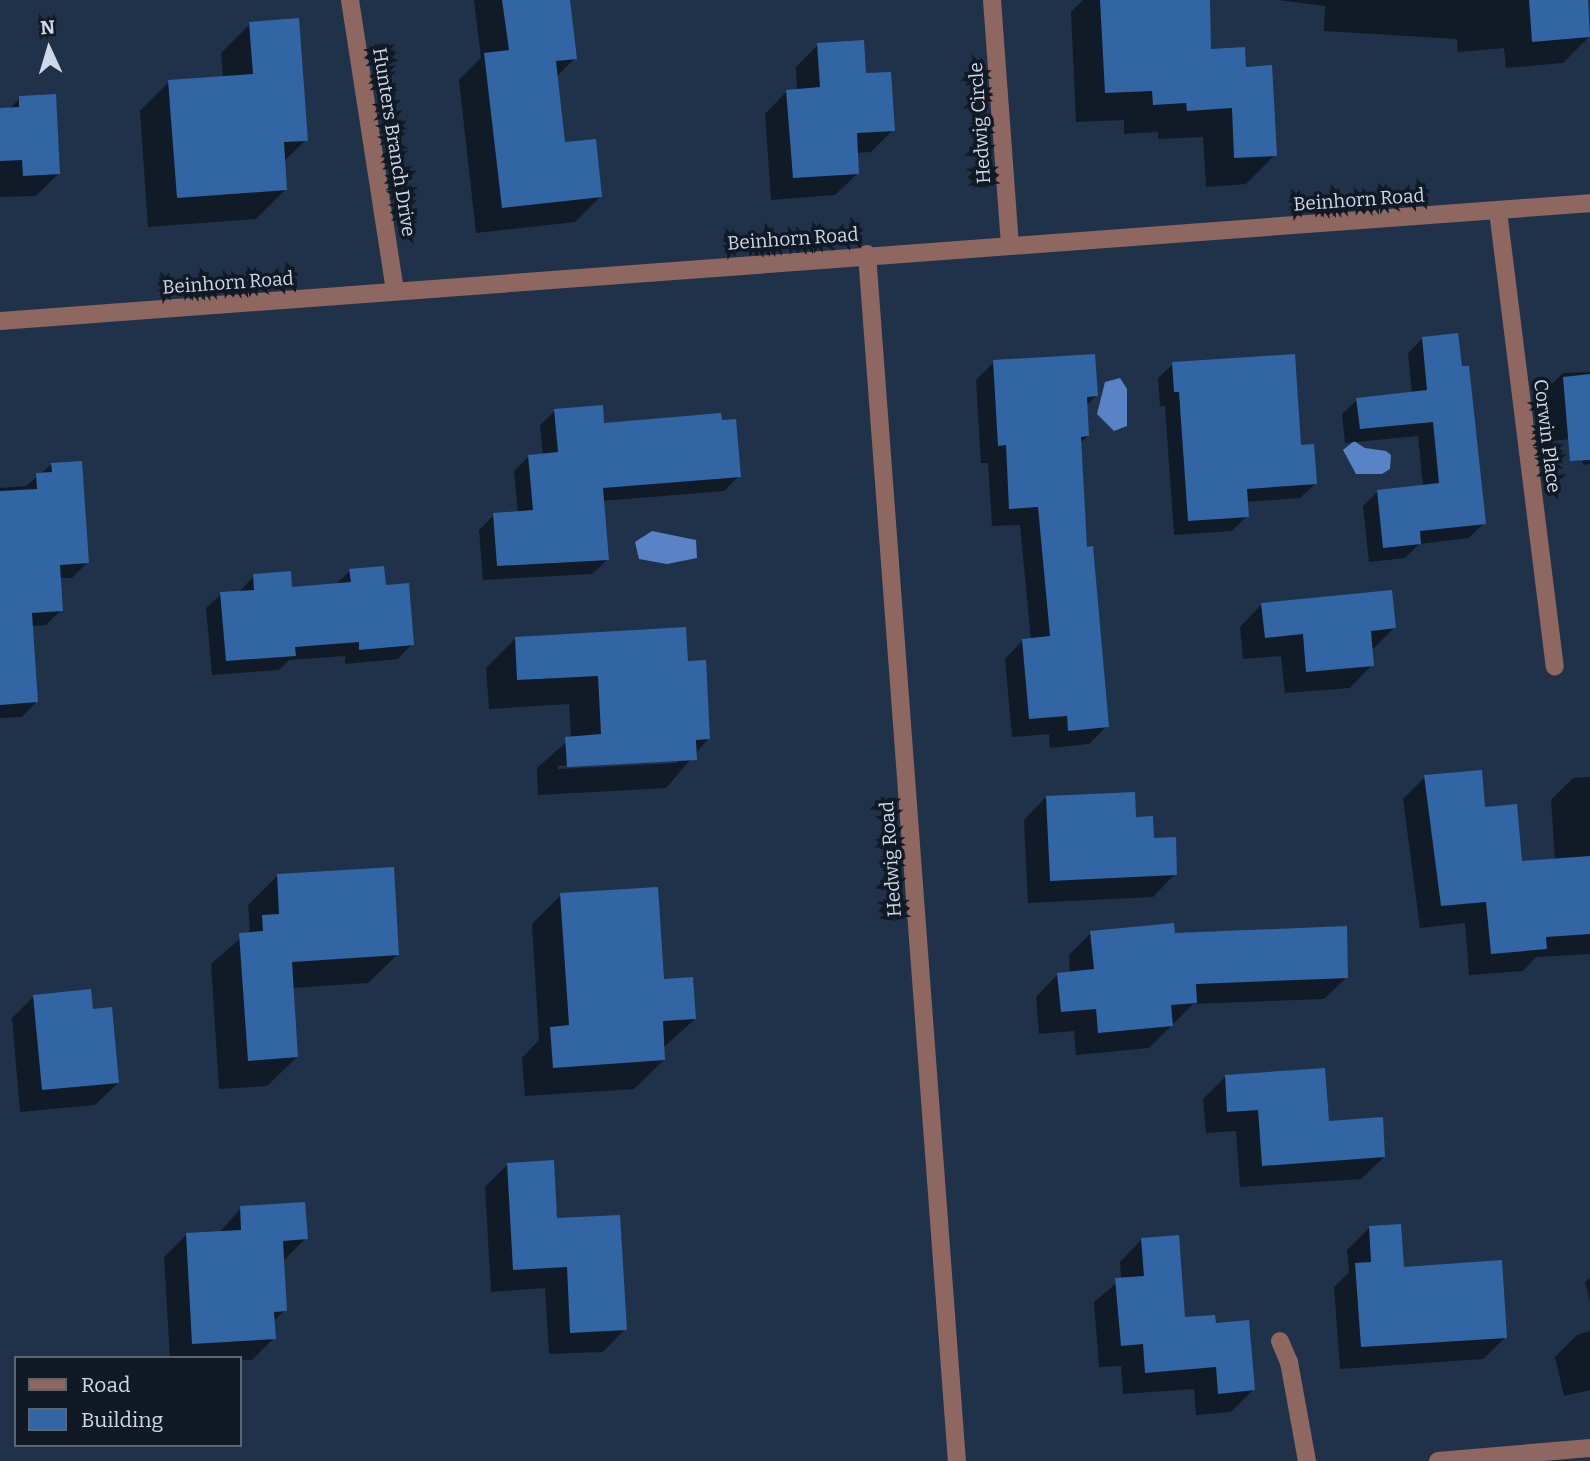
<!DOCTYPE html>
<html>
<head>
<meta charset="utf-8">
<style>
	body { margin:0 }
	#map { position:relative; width:1590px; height:1461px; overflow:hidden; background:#203249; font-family:Bitter,serif }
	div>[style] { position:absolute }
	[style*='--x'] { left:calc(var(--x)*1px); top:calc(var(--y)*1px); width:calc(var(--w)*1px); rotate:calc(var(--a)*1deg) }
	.water>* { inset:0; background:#5883c6 }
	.shadow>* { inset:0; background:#0007 }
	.building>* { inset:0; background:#3165a3 }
	.minor>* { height:18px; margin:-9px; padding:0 9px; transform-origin:9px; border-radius:9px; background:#8d6760 }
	span { translate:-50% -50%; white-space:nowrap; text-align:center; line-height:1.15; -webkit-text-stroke:7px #111a24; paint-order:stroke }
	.street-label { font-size:19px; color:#cdd9e8 }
	.legend { position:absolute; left:14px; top:1356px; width:228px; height:91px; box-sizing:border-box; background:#111a24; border:2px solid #5c6672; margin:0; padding:9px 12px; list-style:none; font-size:21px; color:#cdd9e8 }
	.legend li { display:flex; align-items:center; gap:14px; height:35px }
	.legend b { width:35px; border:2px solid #5c6672 }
	.north { position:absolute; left:14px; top:14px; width:70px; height:70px; -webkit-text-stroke:5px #111a24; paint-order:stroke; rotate:356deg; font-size:19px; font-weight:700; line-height:28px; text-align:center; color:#cdd9e8 }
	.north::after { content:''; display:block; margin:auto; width:24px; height:32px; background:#cdd9e8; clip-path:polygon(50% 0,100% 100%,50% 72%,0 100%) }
</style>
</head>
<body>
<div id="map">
	<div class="water">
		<i style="clip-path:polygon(1120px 378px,1127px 389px,1127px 426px,1114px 431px,1097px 414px,1105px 382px)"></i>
		<i style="clip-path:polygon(1354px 441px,1365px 448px,1386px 451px,1391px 455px,1390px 469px,1382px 474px,1356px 474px,1343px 450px)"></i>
		<i style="clip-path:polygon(652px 531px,696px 540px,697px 558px,667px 564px,639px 559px,635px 542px)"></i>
	</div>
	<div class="shadow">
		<i style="clip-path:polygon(474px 0,554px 0,575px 58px,556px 77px,564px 144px,601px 196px,575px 222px,476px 233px,459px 80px,481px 58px)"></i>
		<i style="clip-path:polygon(1083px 0,1208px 0,1210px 51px,1245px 68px,1275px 155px,1246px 184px,1206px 187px,1203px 137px,1158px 139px,1158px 132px,1124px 134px,1124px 120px,1076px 122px,1071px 12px)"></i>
		<i style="clip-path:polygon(1278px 0,1587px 0,1589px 37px,1563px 63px,1506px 68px,1504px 48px,1458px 52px,1457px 39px,1324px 31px,1325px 6px)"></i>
		<i style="clip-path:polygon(250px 24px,306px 140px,283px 162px,286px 189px,256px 219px,148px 227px,140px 111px,169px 82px,223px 78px,221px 53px)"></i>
		<i style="clip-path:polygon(818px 45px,864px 75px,893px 130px,871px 152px,856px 153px,858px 173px,835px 195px,771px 200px,765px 114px,787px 91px,797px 91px,796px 67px)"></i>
		<i style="clip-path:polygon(20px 98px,58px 174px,36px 196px,0 197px,0 109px,9px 109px)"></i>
		<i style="clip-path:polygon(1422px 339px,1484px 523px,1469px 538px,1419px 544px,1405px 558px,1369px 562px,1363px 506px,1378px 491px,1423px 486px,1418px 436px,1345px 443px,1342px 414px,1357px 400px,1412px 393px,1408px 353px)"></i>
		<i style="clip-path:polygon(994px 362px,1096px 396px,1086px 406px,1088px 436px,1080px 443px,1085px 549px,1107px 726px,1089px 744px,1050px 748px,1049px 734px,1012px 737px,1005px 659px,1023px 640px,1031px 640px,1020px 525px,992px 526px,988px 463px,981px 463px,976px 380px)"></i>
		<i style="clip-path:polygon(1173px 364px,1300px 447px,1315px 484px,1300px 498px,1246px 502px,1247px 516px,1232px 531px,1174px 535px,1165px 406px,1160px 406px,1158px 378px)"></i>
		<i style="clip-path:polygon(1590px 372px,1590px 464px,1583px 465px,1580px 438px,1553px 441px,1548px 388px,1563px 373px)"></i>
		<i style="clip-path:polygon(555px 411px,739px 476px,724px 491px,602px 501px,607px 560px,592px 574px,483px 580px,479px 530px,494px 515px,518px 513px,514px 471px,529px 456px,543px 455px,540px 425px)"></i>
		<i style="clip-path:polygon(52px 464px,87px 563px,72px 578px,59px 578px,61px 610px,46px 625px,32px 626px,36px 702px,22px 717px,0 718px,0 488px,26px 486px)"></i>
		<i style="clip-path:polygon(350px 571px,384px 587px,412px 644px,398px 659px,345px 664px,345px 656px,289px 660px,279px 670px,212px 675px,206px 608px,221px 594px,239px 592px,254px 576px,290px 589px,335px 585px)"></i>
		<i style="clip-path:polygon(1262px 604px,1394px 628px,1371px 651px,1372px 665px,1350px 688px,1285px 693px,1281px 656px,1243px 659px,1240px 627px)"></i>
		<i style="clip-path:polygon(evenodd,515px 639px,686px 663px,709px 738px,666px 788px,538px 795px,537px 768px,571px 738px,569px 704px,489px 709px,486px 668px,515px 639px,680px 759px,676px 763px,558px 769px,558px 766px,680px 759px)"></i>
		<i style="clip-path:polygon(1425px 777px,1483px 809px,1521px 863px,1555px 860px,1551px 800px,1573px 778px,1590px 777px,1590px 954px,1536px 957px,1523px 971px,1469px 975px,1465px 923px,1420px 928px,1403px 799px)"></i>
		<i style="clip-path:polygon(1046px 797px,1135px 819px,1175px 874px,1153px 897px,1028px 903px,1024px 820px)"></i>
		<i style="clip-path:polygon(277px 876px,398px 954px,368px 983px,292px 988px,297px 1057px,267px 1086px,219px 1089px,211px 964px,250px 930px,248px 905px)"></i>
		<i style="clip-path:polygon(561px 895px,662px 980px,695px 1019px,663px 1048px,664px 1060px,634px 1089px,525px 1096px,522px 1058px,539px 1040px,532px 924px)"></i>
		<i style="clip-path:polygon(1091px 933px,1173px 935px,1347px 977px,1324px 999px,1193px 1004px,1149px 1048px,1076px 1055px,1074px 1031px,1039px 1034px,1036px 997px,1058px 974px,1070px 973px,1069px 955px)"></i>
		<i style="clip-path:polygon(34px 996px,91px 1011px,118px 1083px,95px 1105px,20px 1112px,12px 1018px)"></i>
		<i style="clip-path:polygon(1225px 1077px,1384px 1157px,1361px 1179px,1240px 1187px,1236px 1131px,1206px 1133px,1203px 1099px)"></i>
		<i style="clip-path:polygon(507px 1165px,556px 1220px,625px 1329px,603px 1352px,549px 1354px,545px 1288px,491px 1292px,485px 1187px)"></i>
		<i style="clip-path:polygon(241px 1208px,306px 1238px,284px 1260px,285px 1310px,273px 1322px,274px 1338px,252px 1360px,170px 1358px,164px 1257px,186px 1235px,219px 1233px)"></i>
		<i style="clip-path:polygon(1369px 1228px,1402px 1268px,1506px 1337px,1483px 1359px,1340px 1369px,1334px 1287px,1349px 1272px,1347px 1250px)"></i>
		<i style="clip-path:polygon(1142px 1239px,1184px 1319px,1215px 1325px,1253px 1390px,1231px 1412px,1196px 1415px,1194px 1389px,1123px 1394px,1121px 1366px,1099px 1367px,1094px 1302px,1121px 1279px,1120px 1262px)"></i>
		<i style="clip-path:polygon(1590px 1278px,1590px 1302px,1585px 1282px)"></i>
		<i style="clip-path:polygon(1590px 1331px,1590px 1390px,1564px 1396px,1555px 1357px,1577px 1335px)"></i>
	</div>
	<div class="building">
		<i style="clip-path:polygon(502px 0,570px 0,577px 59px,556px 61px,565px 142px,596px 139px,602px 197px,502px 208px,484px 53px,509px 50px)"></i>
		<i style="clip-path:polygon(1100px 0,1210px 0,1211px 49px,1245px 47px,1246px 67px,1272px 65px,1277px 156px,1234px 158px,1232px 108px,1187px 111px,1186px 103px,1153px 105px,1152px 91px,1105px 93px)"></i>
		<i style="clip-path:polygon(1529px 0,1588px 0,1590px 37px,1532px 42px)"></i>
		<i style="clip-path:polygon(299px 18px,308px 141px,284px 142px,287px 190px,177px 198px,168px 80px,253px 74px,249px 22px)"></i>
		<i style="clip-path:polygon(864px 40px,866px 73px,891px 72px,895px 131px,857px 133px,859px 174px,793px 178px,786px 90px,820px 87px,817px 43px)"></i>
		<i style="clip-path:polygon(56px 94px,60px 174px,23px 176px,22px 160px,0 161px,0 108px,19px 107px,19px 96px)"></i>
		<i style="clip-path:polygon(1458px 333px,1462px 366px,1469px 366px,1486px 524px,1420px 531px,1421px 544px,1383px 548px,1377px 490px,1439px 483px,1433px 422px,1360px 429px,1356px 398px,1427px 390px,1422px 337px)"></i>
		<i style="clip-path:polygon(1095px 354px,1098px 396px,1087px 397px,1089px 436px,1081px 437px,1087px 547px,1093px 546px,1109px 727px,1068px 731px,1067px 716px,1029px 719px,1022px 639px,1050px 636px,1038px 507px,1009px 509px,1006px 445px,998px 446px,993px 360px)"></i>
		<i style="clip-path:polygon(1295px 354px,1301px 445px,1314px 444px,1317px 484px,1247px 489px,1249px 517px,1188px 521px,1179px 392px,1174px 392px,1172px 362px)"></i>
		<i style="clip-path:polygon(1590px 374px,1590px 460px,1570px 461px,1563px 377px)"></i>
		<i style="clip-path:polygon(603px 405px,604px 423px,721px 413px,722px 420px,736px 419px,741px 477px,603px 488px,609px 560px,497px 566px,493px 513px,533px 510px,528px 455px,558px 452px,554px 409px)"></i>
		<i style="clip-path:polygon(82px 461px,89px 563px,60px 565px,63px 611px,32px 613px,38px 702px,0 705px,0 491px,37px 489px,36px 473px,52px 472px,51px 463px)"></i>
		<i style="clip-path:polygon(384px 566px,386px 585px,409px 583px,414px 645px,359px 650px,359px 642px,295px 647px,296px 656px,226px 661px,220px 592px,254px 590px,253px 574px,291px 571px,292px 587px,351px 582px,349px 569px)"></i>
		<i style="clip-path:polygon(1392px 590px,1396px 628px,1371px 631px,1374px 666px,1306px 672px,1303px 634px,1265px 638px,1261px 603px)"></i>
		<i style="clip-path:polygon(686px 627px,688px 661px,706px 660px,710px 739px,696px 740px,697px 760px,567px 767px,565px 737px,601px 734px,598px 676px,517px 680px,515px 637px)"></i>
		<i style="clip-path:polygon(1482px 770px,1485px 807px,1517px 804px,1522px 861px,1590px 856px,1590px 934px,1546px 937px,1547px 949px,1491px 954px,1486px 902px,1441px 906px,1424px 775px)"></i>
		<i style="clip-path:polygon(1135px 792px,1136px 817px,1153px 816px,1154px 838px,1176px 837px,1177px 875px,1050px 881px,1046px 796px)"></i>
		<i style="clip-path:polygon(394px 867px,399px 955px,292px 962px,298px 1057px,248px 1061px,239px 933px,263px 931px,262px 915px,279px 914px,277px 874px)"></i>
		<i style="clip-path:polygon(658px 887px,664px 979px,693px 977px,696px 1019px,663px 1021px,665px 1060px,553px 1068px,550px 1027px,569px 1025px,560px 893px)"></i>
		<i style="clip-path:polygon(1174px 923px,1175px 933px,1347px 926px,1348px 978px,1196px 984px,1197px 1003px,1171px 1005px,1173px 1026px,1098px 1033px,1096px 1009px,1061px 1012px,1057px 973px,1094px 969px,1090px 931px)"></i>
		<i style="clip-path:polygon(91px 989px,93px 1009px,112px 1007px,119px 1083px,42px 1090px,33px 995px)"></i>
		<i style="clip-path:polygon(1325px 1068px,1329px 1121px,1383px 1117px,1385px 1157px,1262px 1166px,1258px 1110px,1227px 1112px,1225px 1075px)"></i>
		<i style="clip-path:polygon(554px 1160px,557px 1218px,620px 1215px,627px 1330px,570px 1333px,567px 1267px,513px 1270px,507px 1163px)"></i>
		<i style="clip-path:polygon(305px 1202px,308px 1239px,283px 1241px,287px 1311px,274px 1312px,276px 1339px,192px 1344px,186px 1233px,241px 1230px,240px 1206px)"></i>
		<i style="clip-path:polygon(1401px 1224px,1404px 1267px,1502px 1260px,1507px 1338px,1361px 1347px,1355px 1263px,1371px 1262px,1369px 1226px)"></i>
		<i style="clip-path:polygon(1179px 1235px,1185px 1317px,1215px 1315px,1216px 1323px,1249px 1320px,1255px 1390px,1218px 1394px,1216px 1367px,1145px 1373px,1143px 1344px,1121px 1346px,1115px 1278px,1144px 1276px,1141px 1238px)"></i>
	</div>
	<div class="minor">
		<i style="--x:350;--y:0;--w:294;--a:81.2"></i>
		<i style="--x:992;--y:0;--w:245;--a:85.8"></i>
		<i style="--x:1498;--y:211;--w:459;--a:82.9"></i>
		<i style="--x:867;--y:254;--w:1210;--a:85.74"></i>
		<i style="--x:0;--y:321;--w:1594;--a:-4.24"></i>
		<i style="--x:1280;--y:1341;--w:23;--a:67"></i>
		<i style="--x:1289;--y:1362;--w:101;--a:79.7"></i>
		<i style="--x:1438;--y:1461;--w:153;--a:-4.9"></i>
	</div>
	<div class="street-label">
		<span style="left:980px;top:123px;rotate:-94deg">Hedwig Circle</span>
		<span style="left:394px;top:142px;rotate:81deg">Hunters Branch Drive</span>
		<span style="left:1359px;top:200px;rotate:-4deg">Beinhorn Road</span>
		<span style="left:793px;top:239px;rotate:-4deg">Beinhorn Road</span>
		<span style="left:228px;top:283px;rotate:-4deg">Beinhorn Road</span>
		<span style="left:1547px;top:436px;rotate:83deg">Corwin Place</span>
		<span style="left:891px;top:859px;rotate:-94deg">Hedwig Road</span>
	</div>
	<ul class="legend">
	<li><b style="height:9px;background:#8d6760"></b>Road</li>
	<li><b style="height:19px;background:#3165a3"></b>Building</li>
	</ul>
	<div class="north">N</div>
</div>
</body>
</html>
